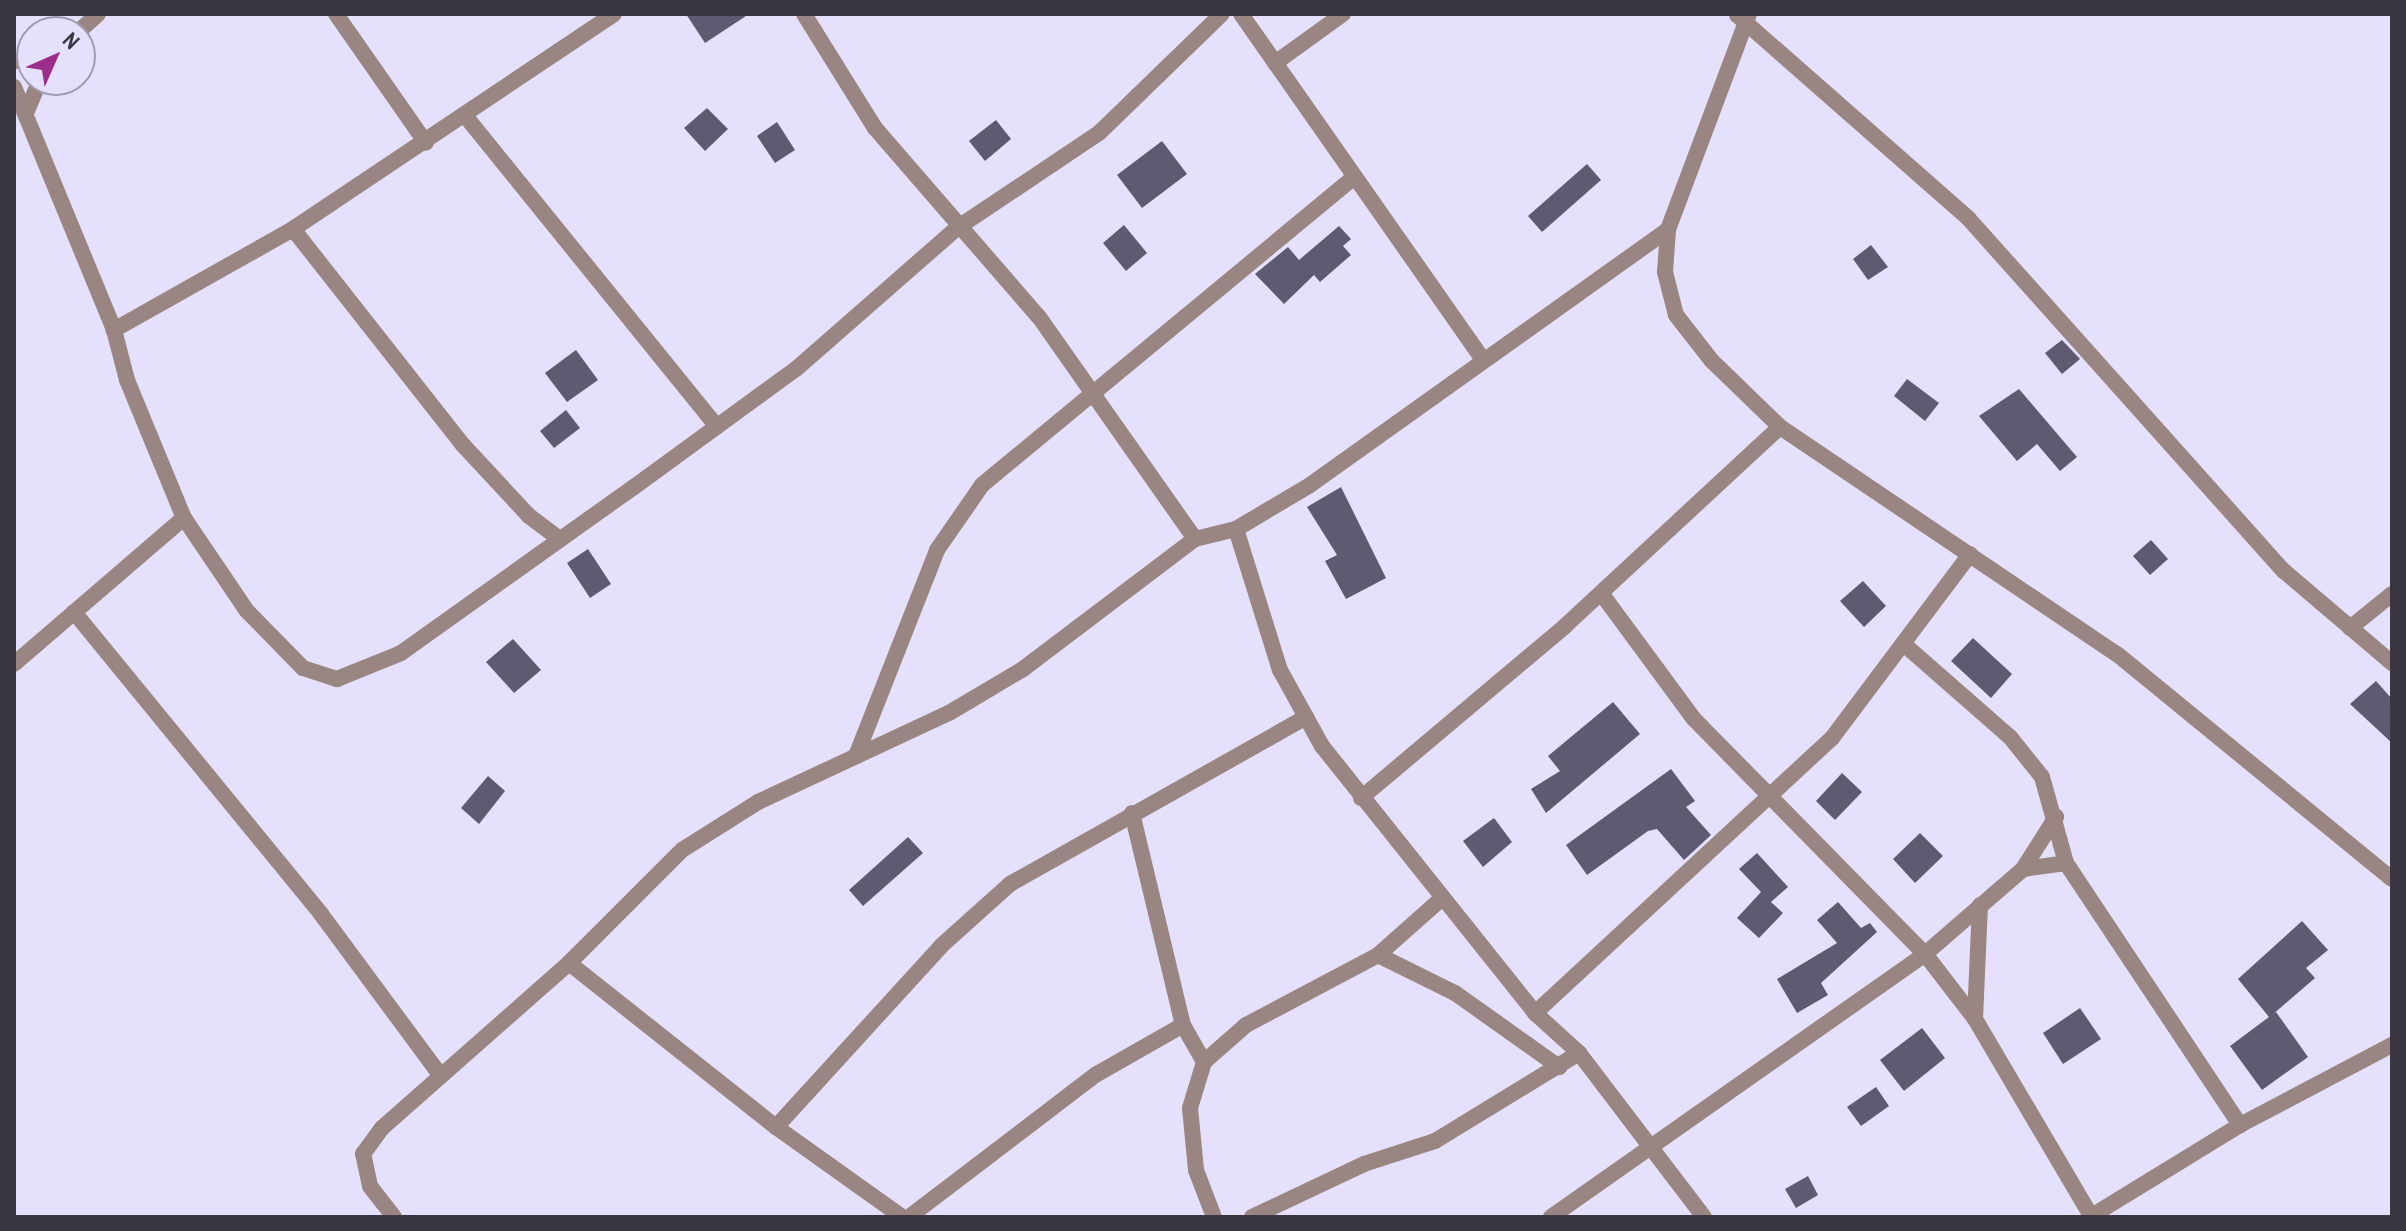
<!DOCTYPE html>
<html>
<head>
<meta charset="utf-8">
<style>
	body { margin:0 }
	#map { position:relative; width:2406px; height:1231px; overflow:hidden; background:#e5e0fb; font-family:"Archivo Narrow",sans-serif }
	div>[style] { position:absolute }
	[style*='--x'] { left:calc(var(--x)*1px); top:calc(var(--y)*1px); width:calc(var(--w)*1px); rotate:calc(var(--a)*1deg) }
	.building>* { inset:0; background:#5f5a71 }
	.street>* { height:16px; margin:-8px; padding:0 8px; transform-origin:8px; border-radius:8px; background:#998581 }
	span { translate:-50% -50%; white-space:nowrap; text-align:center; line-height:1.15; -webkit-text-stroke:8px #e5e0fb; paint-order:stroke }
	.frame { position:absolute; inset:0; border:16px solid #3a3742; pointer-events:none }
	.north { position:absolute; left:16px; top:16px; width:80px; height:80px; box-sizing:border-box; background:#e5e0fb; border:2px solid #a19cb1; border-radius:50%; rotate:45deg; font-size:22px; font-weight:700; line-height:32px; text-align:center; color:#3a3742 }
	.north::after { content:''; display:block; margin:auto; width:28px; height:36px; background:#9d2d8a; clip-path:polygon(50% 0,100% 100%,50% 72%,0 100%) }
</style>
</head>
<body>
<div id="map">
	<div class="building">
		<i style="clip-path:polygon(686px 14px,749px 14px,705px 43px)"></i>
		<i style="clip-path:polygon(707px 108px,728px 129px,705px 151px,684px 128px)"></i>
		<i style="clip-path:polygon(996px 120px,1011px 139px,985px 161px,969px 141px)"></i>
		<i style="clip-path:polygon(777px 122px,795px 150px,775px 163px,757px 136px)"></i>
		<i style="clip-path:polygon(1162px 141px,1187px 174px,1142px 208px,1117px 175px)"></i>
		<i style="clip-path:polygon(1587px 164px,1601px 180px,1542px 232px,1528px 216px)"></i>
		<i style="clip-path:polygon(1124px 225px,1147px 253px,1126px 271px,1103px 243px)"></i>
		<i style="clip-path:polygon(1339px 226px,1351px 239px,1343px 246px,1351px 255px,1320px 282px,1314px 275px,1284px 304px,1255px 274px,1288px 247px,1299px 260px)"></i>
		<i style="clip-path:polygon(1871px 245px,1888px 267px,1868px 280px,1853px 259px)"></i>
		<i style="clip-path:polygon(2062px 340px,2080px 359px,2062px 374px,2045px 353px)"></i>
		<i style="clip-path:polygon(576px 350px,598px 380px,567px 402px,545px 373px)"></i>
		<i style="clip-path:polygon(1907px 379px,1939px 403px,1925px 421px,1894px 396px)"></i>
		<i style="clip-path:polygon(2019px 389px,2077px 457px,2060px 471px,2037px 444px,2017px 461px,1979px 416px)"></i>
		<i style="clip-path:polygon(566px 410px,580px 428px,554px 448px,540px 431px)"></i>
		<i style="clip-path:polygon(1341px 487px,1386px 578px,1346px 599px,1325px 561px,1337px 555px,1307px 507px)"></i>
		<i style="clip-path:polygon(2151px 540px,2168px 559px,2150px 575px,2133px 556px)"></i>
		<i style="clip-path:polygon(588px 549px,611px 584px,590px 598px,567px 563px)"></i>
		<i style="clip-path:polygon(1863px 581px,1886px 606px,1864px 627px,1840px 601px)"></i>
		<i style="clip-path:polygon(1973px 638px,2012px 674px,1991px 698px,1951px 661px)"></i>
		<i style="clip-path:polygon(513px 639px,541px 670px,514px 693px,486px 662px)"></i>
		<i style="clip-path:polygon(2376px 681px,2392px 699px,2392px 743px,2350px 704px)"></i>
		<i style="clip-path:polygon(1613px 702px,1640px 734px,1546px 813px,1531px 789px,1560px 771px,1548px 756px)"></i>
		<i style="clip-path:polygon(1671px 769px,1695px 801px,1686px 807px,1711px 835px,1684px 860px,1657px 829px,1648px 831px,1587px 875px,1566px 845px)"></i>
		<i style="clip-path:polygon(1842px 773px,1862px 792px,1835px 820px,1816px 801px)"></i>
		<i style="clip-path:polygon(488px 776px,505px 791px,479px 824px,461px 808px)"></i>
		<i style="clip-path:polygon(1494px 818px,1512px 842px,1483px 867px,1463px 841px)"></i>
		<i style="clip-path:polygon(1920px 833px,1943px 856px,1915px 883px,1893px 859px)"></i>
		<i style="clip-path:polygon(908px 837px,923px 853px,863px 906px,849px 890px)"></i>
		<i style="clip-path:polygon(1757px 853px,1788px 887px,1771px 902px,1783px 913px,1759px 938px,1737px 918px,1761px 892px,1739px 869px)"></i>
		<i style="clip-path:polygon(1838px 902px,1861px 928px,1870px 923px,1877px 932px,1821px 983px,1828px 995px,1797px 1013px,1777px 979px,1837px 943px,1817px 920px)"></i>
		<i style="clip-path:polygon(2302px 921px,2328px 950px,2306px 968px,2315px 978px,2272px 1015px,2276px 1012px,2308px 1057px,2262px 1090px,2230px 1046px,2269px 1017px,2238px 979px)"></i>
		<i style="clip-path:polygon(2080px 1008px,2101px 1039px,2063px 1064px,2043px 1033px)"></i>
		<i style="clip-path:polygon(1922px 1028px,1945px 1058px,1904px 1091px,1880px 1060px)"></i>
		<i style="clip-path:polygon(1876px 1087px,1889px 1106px,1861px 1126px,1847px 1107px)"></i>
		<i style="clip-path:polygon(1808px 1176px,1818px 1195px,1796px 1208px,1785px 1189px)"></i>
	</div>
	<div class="street">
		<i style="--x:336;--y:14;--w:157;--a:55.1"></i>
		<i style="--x:614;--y:14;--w:386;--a:146.2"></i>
		<i style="--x:293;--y:229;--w:206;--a:150.6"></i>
		<i style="--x:114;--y:330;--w:52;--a:75.4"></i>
		<i style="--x:127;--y:380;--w:149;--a:67.6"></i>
		<i style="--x:184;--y:518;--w:112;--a:55.9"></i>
		<i style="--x:247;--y:611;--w:80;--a:45.5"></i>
		<i style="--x:303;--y:668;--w:36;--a:18"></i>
		<i style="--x:337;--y:679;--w:69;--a:-22.1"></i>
		<i style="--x:401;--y:653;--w:286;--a:-35.5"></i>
		<i style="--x:634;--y:487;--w:200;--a:-36.1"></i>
		<i style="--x:796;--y:369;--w:214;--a:-41.2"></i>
		<i style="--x:957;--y:228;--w:171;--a:-33.8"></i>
		<i style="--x:1099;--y:133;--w:171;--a:-44.1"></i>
		<i style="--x:804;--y:14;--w:134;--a:58.1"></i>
		<i style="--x:875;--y:128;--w:250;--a:49.1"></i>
		<i style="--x:1039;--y:317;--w:271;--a:54.9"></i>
		<i style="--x:1241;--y:14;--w:420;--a:55"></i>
		<i style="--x:1749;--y:14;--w:231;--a:110.6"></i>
		<i style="--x:1668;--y:230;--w:42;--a:94.1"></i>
		<i style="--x:1665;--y:272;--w:44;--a:75.7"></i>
		<i style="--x:1676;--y:315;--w:58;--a:52"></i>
		<i style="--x:1712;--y:361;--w:95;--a:44.1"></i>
		<i style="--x:1780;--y:427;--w:406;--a:34"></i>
		<i style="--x:2117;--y:654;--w:355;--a:39.3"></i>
		<i style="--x:1737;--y:15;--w:308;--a:41.3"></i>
		<i style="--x:1968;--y:218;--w:474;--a:48.2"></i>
		<i style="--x:2284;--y:571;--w:142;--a:40.4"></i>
		<i style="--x:78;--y:32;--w:27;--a:-42"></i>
		<i style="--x:14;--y:61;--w:18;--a:-6"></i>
		<i style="--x:1275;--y:63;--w:84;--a:-35.8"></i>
		<i style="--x:14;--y:87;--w:263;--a:67.6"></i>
		<i style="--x:26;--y:113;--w:36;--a:-67"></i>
		<i style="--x:467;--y:118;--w:397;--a:51"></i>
		<i style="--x:293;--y:229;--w:275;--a:51.8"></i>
		<i style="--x:463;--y:445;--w:97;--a:47.1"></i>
		<i style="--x:529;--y:516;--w:39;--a:37"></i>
		<i style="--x:1236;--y:529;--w:148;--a:72.7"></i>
		<i style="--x:1280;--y:670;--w:87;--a:61.1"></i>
		<i style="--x:1322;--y:746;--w:342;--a:51.4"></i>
		<i style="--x:1535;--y:1013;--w:59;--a:42.3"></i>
		<i style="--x:1579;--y:1053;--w:206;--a:52.7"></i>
		<i style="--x:1601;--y:593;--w:155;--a:53.6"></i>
		<i style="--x:1693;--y:718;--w:331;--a:45.5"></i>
		<i style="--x:1925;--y:954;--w:82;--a:52.4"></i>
		<i style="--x:1975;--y:1019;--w:229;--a:59.5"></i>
		<i style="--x:74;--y:612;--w:390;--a:50.7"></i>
		<i style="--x:321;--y:914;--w:200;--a:53.5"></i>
		<i style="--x:2350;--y:628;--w:54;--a:-39"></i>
		<i style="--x:1906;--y:646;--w:138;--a:41.2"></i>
		<i style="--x:2010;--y:737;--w:51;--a:51.3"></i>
		<i style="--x:2042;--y:777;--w:89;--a:74.4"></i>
		<i style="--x:2066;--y:863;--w:315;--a:56.4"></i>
		<i style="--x:14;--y:664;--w:224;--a:-40.7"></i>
		<i style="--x:856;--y:756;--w:221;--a:-68.5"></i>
		<i style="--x:937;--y:550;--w:79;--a:-55.3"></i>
		<i style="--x:982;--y:485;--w:480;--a:-39.6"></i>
		<i style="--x:1361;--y:798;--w:267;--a:-40.1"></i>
		<i style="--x:1565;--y:626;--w:293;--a:-42.8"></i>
		<i style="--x:1132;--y:813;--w:218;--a:76.5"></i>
		<i style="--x:1183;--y:1025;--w:43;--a:60.4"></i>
		<i style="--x:2023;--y:869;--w:43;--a:-7.9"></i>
		<i style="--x:1378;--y:955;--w:86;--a:26.3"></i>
		<i style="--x:1455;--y:993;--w:128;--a:35.4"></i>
		<i style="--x:569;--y:963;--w:264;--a:38.4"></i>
		<i style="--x:776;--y:1127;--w:155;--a:35.5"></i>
		<i style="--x:1535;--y:1013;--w:405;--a:-42.8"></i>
		<i style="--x:1832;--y:738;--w:230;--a:-53.1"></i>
		<i style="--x:1975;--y:1019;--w:114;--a:-87.5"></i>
		<i style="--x:776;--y:1127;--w:245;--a:-47.6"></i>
		<i style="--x:941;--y:946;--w:93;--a:-41.9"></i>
		<i style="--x:1010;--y:884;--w:340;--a:-29.4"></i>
		<i style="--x:394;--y:1217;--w:39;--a:-128"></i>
		<i style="--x:370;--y:1186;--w:33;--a:-102"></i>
		<i style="--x:363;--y:1154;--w:32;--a:-54"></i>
		<i style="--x:382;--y:1128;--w:249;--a:-41.4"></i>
		<i style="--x:569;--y:963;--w:160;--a:-45"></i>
		<i style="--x:682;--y:850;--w:90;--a:-32.3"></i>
		<i style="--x:758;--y:802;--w:211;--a:-25"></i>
		<i style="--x:949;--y:713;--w:86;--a:-30.7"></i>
		<i style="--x:1023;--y:669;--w:216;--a:-37.1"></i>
		<i style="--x:1195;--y:539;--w:42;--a:-13.7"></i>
		<i style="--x:1236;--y:529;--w:86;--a:-30.7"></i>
		<i style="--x:1310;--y:485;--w:440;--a:-35.5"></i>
		<i style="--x:909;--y:1217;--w:236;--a:-37.3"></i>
		<i style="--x:1097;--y:1074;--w:99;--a:-29.7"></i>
		<i style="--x:1214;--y:1217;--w:50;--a:-111"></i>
		<i style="--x:1196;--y:1170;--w:62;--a:-95.5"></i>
		<i style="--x:1190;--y:1108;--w:48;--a:-73.1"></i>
		<i style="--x:1204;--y:1062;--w:56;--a:-41.4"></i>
		<i style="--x:1246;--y:1025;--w:149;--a:-27.9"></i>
		<i style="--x:1378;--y:955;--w:84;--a:-41.6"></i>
		<i style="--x:1252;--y:1217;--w:124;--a:-25.3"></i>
		<i style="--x:1364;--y:1164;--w:75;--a:-17.9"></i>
		<i style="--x:1435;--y:1141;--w:169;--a:-31.4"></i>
		<i style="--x:1551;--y:1217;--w:457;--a:-35.1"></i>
		<i style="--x:1925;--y:954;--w:130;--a:-40.9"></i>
		<i style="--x:2023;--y:869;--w:62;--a:-57.6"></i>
		<i style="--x:2090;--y:1217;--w:176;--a:-31.5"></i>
		<i style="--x:2240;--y:1125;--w:172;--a:-27.8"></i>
	</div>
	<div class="frame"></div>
	<div class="north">N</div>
</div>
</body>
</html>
